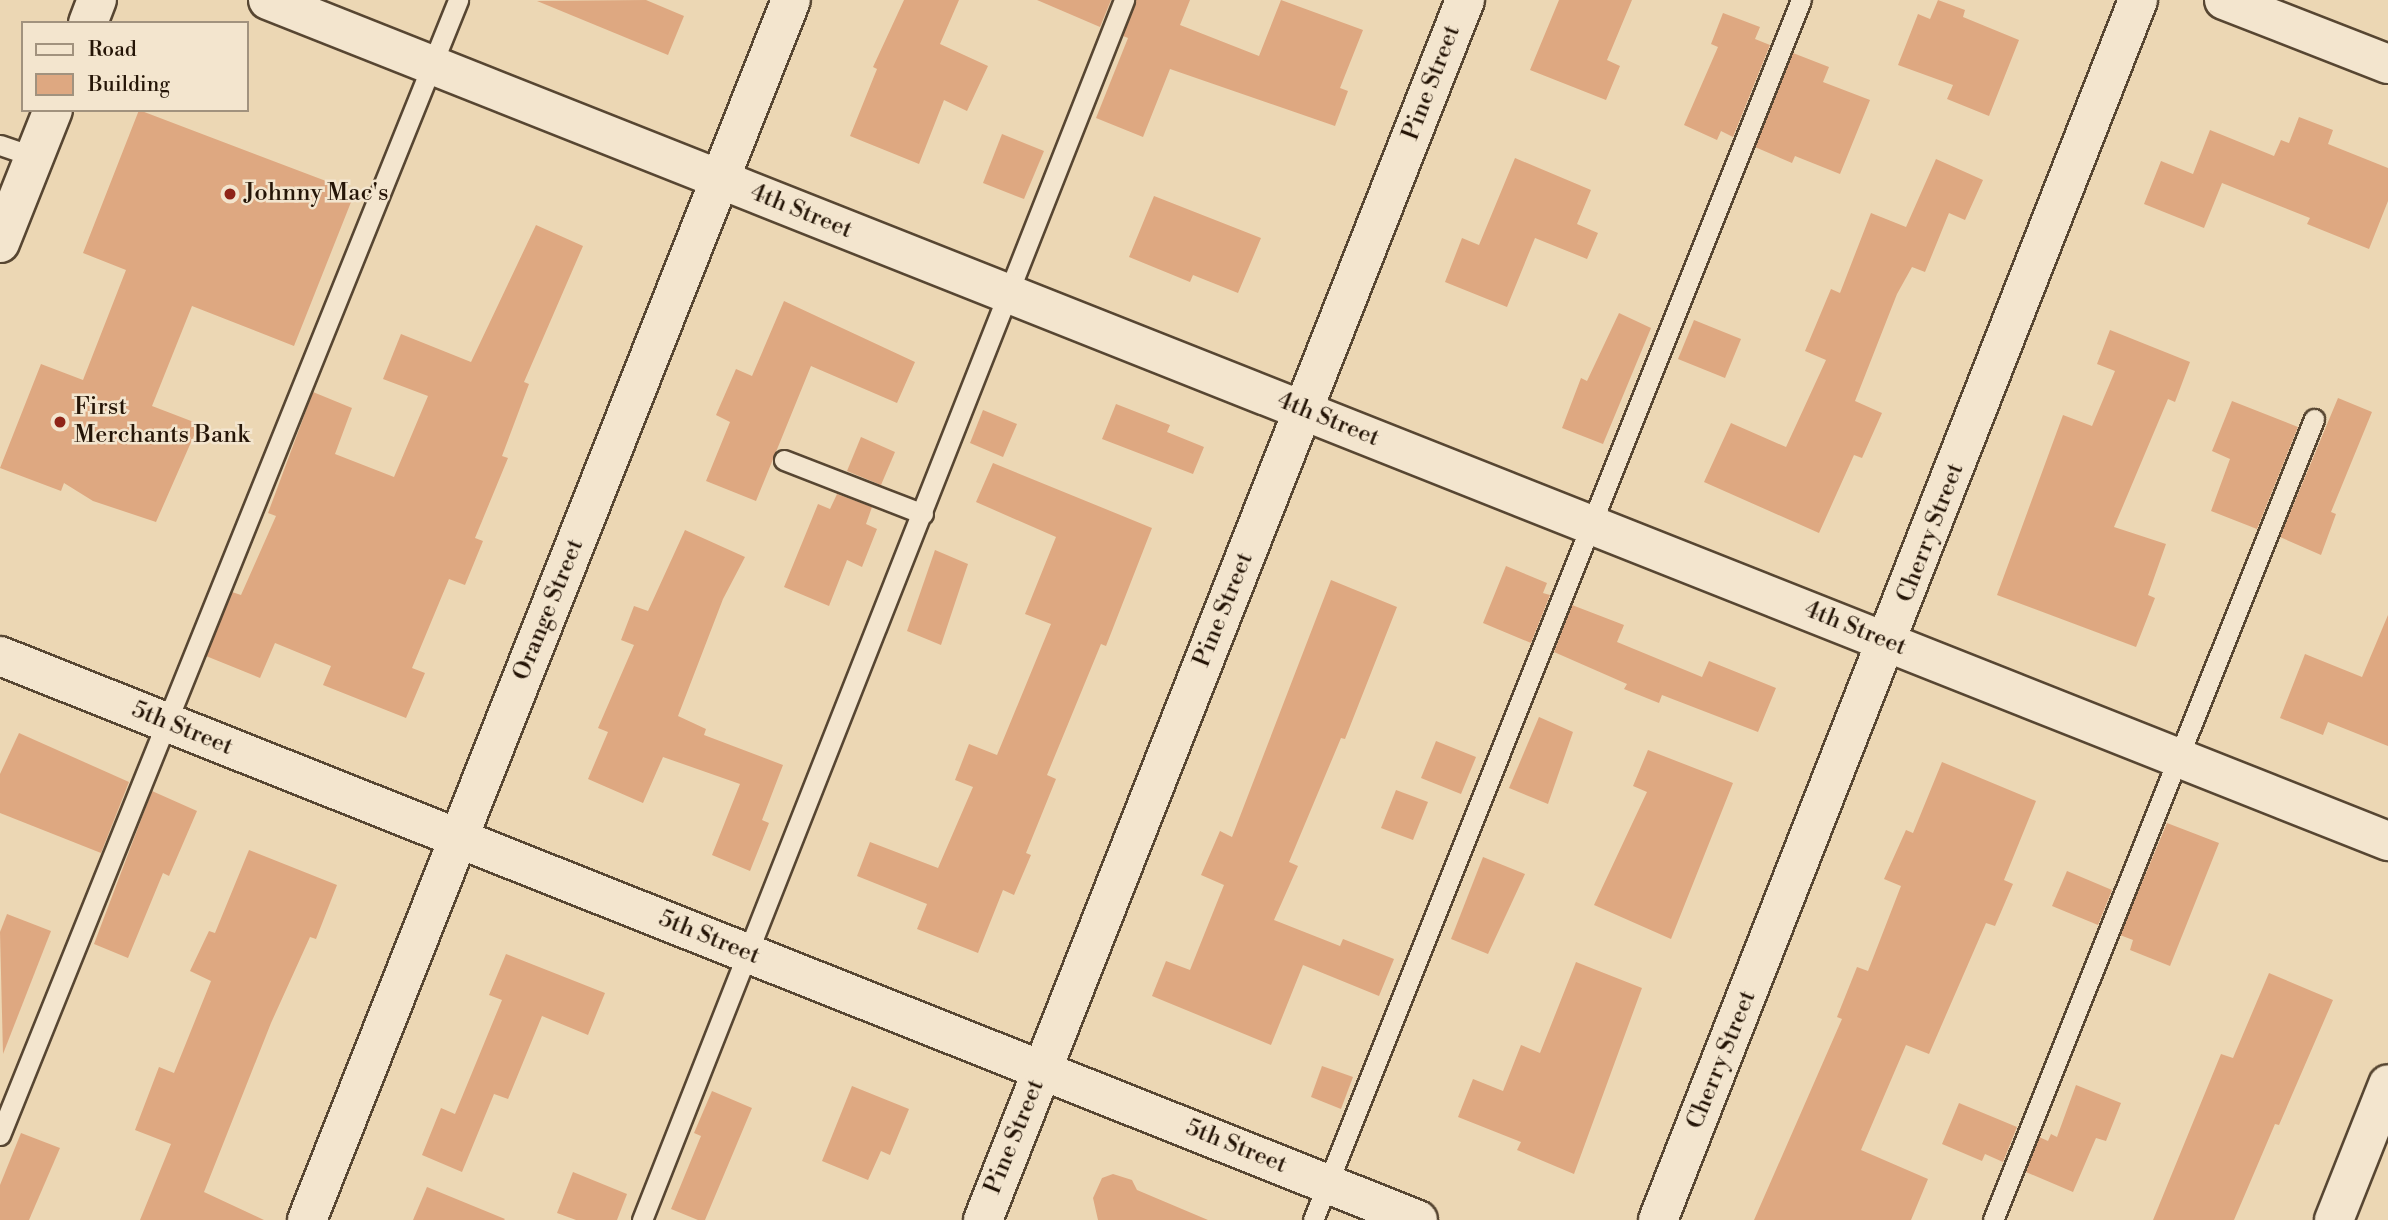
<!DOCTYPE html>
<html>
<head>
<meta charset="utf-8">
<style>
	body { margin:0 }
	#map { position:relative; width:2388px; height:1220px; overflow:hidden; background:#ecd7b4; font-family:"Libre Bodoni",serif }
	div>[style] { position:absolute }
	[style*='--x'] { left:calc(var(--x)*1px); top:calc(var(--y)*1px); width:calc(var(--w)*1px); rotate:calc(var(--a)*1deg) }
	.building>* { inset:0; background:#dea881 }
	.roads { filter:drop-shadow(2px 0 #574632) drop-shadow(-2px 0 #574632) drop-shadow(0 2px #574632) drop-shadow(0 -2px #574632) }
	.lane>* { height:19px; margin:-9.5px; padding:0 9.5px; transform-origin:9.5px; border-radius:9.5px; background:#f3e5ce }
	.street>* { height:38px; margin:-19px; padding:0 19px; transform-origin:19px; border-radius:19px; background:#f3e5ce }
	.secondary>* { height:38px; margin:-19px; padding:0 19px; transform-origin:19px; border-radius:19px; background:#f3e5ce }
	.dots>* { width:19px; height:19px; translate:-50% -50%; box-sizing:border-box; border:4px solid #f3e5ce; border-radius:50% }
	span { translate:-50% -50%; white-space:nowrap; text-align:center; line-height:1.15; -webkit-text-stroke:5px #f3e5ce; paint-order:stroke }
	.street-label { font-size:24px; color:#251507 }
	.poi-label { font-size:24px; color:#251507 }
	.left { translate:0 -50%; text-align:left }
	.legend { position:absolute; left:21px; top:21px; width:228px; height:91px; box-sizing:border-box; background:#f3e5ce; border:2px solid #a1927e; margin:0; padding:9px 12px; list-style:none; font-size:21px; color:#251507 }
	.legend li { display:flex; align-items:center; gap:14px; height:35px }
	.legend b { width:35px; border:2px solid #a1927e }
</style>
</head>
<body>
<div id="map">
	<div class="building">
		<i style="clip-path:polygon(646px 0,684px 16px,668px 55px,537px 1px)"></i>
		<i style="clip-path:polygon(904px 0,959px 0,940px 44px,988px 66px,967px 111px,944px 100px,919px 164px,850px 136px,877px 69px,873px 67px)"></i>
		<i style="clip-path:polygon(1037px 0,1111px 0,1100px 27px)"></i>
		<i style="clip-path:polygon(1136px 0,1190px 0,1180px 25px,1259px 56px,1281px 0,1363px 30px,1340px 88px,1348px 91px,1335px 126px,1170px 69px,1143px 137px,1096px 118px,1128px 38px,1123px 36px)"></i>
		<i style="clip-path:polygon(1559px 0,1632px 0,1607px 60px,1620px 66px,1606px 100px,1530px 70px)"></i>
		<i style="clip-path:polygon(1938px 0,1965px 10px,1963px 17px,2019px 40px,1989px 116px,1947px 99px,1953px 85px,1898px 65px,1918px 14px,1930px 19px)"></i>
		<i style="clip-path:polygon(1723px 13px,1760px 27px,1755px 39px,1770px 45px,1733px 137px,1721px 131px,1717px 140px,1684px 125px,1718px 47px,1711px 44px)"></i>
		<i style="clip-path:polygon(1793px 53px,1829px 67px,1823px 82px,1870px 100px,1840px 174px,1795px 156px,1792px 163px,1755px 147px)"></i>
		<i style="clip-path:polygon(139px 110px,355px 192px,294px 346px,192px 306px,152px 406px,199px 424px,156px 522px,93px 501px,64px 483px,61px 491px,0 468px,41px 364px,83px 380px,126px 270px,83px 253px)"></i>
		<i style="clip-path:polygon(2299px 117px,2333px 130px,2328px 144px,2388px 168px,2388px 201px,2369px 249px,2307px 224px,2310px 218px,2222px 183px,2204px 228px,2144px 204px,2161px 161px,2193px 174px,2210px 130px,2274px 156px,2281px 140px,2289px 143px)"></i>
		<i style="clip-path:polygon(1002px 134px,1044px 151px,1024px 199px,983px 183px)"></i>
		<i style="clip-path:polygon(1515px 158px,1591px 190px,1577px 224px,1598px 233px,1587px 259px,1535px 238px,1507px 307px,1445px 282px,1462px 238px,1479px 245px)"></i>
		<i style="clip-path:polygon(1936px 159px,1983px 180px,1965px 220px,1949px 213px,1925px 272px,1912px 267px,1897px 294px,1855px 401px,1882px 413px,1862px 458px,1854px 455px,1819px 533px,1704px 482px,1731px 423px,1786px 447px,1826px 360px,1805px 351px,1831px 289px,1840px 293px,1871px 213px,1906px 227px)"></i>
		<i style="clip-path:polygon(1154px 196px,1261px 238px,1238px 293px,1193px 275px,1190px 282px,1129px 257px)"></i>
		<i style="clip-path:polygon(536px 225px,583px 246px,524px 382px,529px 384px,502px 456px,508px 458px,475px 538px,483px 541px,465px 585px,449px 579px,412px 668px,425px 673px,406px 718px,323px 685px,331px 666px,275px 643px,260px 678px,206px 656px,232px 592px,241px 595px,276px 516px,268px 513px,313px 392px,352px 408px,335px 454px,394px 477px,428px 396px,383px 379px,401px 334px,471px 362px)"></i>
		<i style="clip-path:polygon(784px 301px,915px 362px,897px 403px,811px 366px,756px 501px,706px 481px,730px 422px,716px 415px,736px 369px,752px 376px)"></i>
		<i style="clip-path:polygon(1619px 313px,1651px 328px,1603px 444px,1562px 428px,1581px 378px,1587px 381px)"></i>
		<i style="clip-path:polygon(1694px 320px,1741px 339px,1725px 378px,1678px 359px)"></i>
		<i style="clip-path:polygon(2110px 330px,2190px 362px,2175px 402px,2168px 399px,2114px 527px,2166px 544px,2148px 595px,2155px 598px,2136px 647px,1997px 595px,2063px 415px,2092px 426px,2115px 371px,2097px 364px)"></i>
		<i style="clip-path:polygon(2338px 398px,2372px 412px,2331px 512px,2336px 514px,2321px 555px,2280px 537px)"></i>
		<i style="clip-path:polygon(2232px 401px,2298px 427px,2257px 529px,2211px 511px,2230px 459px,2212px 451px)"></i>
		<i style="clip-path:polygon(1116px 404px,1170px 425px,1167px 432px,1204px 447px,1193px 474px,1102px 439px)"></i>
		<i style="clip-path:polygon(983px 410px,1017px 424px,1003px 457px,970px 443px)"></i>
		<i style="clip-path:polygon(861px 437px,895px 452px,881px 485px,847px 471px)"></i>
		<i style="clip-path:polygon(993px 463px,1152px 528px,1106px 646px,1101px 644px,1047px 775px,1056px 779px,1026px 853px,1031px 855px,1014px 895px,1003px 890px,978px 953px,917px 929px,927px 904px,857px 876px,870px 842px,938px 868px,973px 787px,955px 780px,969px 744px,997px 755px,1051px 624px,1025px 614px,1056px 537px,976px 502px)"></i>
		<i style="clip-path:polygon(837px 494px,872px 507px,866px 524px,877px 529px,862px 567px,847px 560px,829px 606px,784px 587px,818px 504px,830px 509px)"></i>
		<i style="clip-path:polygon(685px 530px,745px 557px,723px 599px,678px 716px,706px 729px,704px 735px,783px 765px,762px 820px,769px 823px,750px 871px,712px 855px,740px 784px,663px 757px,643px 803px,588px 779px,608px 732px,598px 728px,634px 645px,621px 640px,634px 606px,648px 611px)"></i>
		<i style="clip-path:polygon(935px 550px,968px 564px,941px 645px,907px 631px)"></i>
		<i style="clip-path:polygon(1506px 566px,1547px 583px,1543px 593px,1550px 595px,1531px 643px,1483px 623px)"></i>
		<i style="clip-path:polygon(1331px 580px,1397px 607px,1345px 739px,1341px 738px,1289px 862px,1298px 866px,1274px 920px,1340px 946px,1343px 939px,1394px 959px,1379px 996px,1303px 965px,1271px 1045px,1152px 996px,1166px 961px,1190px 970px,1224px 885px,1201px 875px,1220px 831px,1232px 837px)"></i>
		<i style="clip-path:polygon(1572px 605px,1624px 625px,1617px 642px,1702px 677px,1709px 661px,1776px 688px,1758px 732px,1662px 695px,1659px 703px,1624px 689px,1627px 684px,1554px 652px)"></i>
		<i style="clip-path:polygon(2388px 615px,2388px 746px,2328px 722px,2323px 735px,2280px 718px,2305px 654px,2362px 677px)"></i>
		<i style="clip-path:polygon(1539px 717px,1573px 732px,1548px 804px,1509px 788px)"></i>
		<i style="clip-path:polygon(19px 733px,129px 782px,101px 853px,0 813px,0 774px)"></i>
		<i style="clip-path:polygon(1436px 741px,1476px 757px,1461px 794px,1421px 778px)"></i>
		<i style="clip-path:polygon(1648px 750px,1733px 783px,1671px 939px,1594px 905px,1647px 792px,1633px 786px)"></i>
		<i style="clip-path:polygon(1942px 762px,2036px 801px,2004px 880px,2013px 884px,1995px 926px,1986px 923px,1929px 1054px,1906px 1045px,1861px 1150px,1928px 1179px,1911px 1220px,1754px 1220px,1842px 1019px,1837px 1017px,1857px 967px,1868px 971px,1901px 886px,1884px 879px,1906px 830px,1913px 833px)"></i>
		<i style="clip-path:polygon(1396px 790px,1428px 802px,1413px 840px,1381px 828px)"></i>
		<i style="clip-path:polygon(152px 791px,197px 811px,169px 876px,163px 873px,128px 958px,94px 944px)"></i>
		<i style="clip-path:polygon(2167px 823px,2219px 843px,2170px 966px,2130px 950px,2133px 940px,2120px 935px)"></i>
		<i style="clip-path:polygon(249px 850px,337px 885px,316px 939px,310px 937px,271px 1023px,204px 1192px,264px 1220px,140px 1220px,171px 1144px,135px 1130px,159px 1067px,174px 1073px,211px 981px,190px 971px,209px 931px,215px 933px)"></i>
		<i style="clip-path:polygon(1483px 857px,1525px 874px,1488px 954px,1451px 939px)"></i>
		<i style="clip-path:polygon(2067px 871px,2112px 890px,2098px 925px,2052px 906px)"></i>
		<i style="clip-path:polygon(7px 914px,51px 931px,3px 1054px,0 932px)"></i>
		<i style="clip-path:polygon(506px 954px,605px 993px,588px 1035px,542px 1016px,508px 1099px,494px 1094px,462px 1172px,422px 1155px,441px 1108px,455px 1114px,502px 1000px,489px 995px)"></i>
		<i style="clip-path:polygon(1576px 962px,1642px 988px,1574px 1174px,1517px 1150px,1521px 1142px,1458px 1117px,1473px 1079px,1503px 1091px,1521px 1045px,1540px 1053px)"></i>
		<i style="clip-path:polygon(2269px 973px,2333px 1000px,2279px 1125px,2275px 1124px,2234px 1220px,2153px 1220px,2221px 1054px,2233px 1058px)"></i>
		<i style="clip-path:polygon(1322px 1066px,1353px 1077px,1341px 1109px,1311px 1097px)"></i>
		<i style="clip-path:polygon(2076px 1085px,2121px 1103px,2106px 1141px,2096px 1138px,2073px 1192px,2026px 1172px,2039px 1137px,2048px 1141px,2051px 1134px,2057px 1137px)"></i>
		<i style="clip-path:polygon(852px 1086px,909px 1109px,890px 1155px,881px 1151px,868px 1180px,822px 1161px)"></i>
		<i style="clip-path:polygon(712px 1091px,752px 1108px,705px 1220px,698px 1220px,671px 1209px,701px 1136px,694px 1133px)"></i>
		<i style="clip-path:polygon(1959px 1103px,2017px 1127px,2003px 1162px,1985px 1154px,1982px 1161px,1942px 1144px)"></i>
		<i style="clip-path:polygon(21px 1133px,60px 1148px,29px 1220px,0 1220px,0 1185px)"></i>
		<i style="clip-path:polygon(573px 1172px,627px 1194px,617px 1220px,576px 1220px,557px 1213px)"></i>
		<i style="clip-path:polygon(1113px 1174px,1132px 1180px,1137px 1190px,1208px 1220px,1098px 1220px,1093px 1198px,1102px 1178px)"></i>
		<i style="clip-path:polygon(427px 1187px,505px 1219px,504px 1220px,413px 1220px)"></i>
	</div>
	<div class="roads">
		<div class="lane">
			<i style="--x:0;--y:145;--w:37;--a:19"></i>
			<i style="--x:784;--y:460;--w:149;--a:21.2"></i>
			<i style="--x:0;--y:1135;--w:1224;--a:-68.02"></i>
			<i style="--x:642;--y:1220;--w:1312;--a:-68.44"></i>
			<i style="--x:1313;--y:1220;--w:1314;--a:-68.2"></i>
			<i style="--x:1993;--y:1220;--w:863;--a:-68.16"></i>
		</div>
		<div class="street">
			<i style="--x:268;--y:0;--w:2281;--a:21.64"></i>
			<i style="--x:2224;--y:0;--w:176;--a:21.3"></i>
			<i style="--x:0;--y:656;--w:1526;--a:21.69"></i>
			<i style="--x:307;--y:1220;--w:1312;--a:-68.36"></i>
			<i style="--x:983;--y:1220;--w:1312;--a:-68.44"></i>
			<i style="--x:1658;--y:1220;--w:1311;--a:-68.52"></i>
			<i style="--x:2334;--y:1220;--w:146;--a:-68.3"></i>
		</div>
		<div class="secondary">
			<i style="--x:88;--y:23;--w:25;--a:-69"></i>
			<i style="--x:0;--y:243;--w:143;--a:-68.3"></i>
		</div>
	</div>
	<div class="dots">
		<i style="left:230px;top:194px;background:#8f2418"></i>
		<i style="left:60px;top:422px;background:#8f2418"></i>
	</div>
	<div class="street-label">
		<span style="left:1432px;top:83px;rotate:-69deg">Pine Street</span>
		<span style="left:801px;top:212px;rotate:22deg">4th Street</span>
		<span style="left:1328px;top:420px;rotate:22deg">4th Street</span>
		<span style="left:1931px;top:533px;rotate:-69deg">Cherry Street</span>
		<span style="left:549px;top:610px;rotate:-68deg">Orange Street</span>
		<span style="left:1224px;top:610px;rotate:-68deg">Pine Street</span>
		<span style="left:1855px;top:629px;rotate:22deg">4th Street</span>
		<span style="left:182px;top:729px;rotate:22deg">5th Street</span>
		<span style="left:709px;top:938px;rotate:22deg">5th Street</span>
		<span style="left:1722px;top:1060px;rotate:-68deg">Cherry Street</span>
		<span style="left:1015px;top:1137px;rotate:-68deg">Pine Street</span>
		<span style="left:1236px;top:1147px;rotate:22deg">5th Street</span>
	</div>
	<div class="poi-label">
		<span class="left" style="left:244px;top:194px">Johnny Mac's</span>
		<span class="left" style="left:74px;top:422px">First<br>Merchants Bank</span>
	</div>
	<ul class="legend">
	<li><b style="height:9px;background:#f3e5ce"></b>Road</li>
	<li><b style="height:19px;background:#dea881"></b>Building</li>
	</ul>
</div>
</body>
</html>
